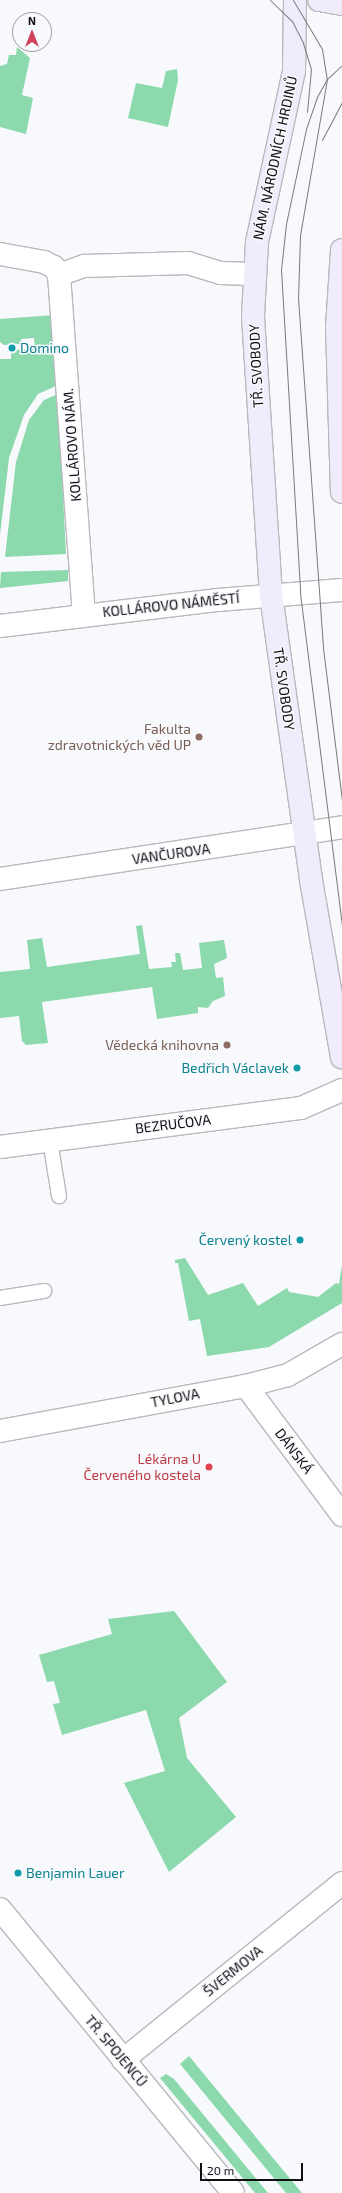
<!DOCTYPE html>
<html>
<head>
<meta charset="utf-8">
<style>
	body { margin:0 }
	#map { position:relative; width:342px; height:2193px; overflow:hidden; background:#f8f9fd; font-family:"Exo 2",sans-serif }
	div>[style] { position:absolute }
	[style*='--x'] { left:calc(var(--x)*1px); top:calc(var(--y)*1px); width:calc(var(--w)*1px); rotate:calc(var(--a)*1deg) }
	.green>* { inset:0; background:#8bd9ac }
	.roads { filter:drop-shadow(1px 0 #b8b9bd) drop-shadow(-1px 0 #b8b9bd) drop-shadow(0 1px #b8b9bd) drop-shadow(0 -1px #b8b9bd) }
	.lane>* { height:14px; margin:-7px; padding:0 7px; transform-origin:7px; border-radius:7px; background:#fff }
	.street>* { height:22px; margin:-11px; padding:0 11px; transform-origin:11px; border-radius:11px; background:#fff }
	.secondary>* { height:22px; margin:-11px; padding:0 11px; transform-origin:11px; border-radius:11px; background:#f0ecfb }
	.tram>* { height:1px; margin:-0.5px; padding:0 0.5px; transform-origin:0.5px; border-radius:0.5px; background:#7a7a7d }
	.dots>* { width:11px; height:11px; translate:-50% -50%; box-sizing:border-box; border:2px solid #f8f9fd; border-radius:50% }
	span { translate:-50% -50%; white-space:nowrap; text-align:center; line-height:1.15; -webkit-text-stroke:3px #f8f9fd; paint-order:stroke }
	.street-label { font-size:14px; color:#101012 }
	.culture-label { font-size:14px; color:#0d838f }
	.left { translate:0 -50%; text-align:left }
	.right { translate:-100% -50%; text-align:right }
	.education-label { font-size:14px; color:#785e54 }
	.health-label { font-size:14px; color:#be3a42 }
	.north { position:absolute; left:12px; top:12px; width:40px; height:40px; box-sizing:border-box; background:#f8f9fd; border:1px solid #9b9c9f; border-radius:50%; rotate:0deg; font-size:11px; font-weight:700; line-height:16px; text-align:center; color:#101012 }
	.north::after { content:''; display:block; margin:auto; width:14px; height:18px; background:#d2415b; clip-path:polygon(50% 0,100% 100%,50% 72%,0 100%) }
	.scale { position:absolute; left:200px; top:2163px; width:103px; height:18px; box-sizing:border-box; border:2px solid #101012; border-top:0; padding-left:5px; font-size:12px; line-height:14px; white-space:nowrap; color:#101012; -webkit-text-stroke:3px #f8f9fd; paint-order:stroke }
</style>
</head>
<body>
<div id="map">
	<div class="green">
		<i style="clip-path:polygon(17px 47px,30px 58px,22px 95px,33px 98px,26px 134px,0 127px,0 66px,7px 64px,9px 55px,16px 55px)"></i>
		<i style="clip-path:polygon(177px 69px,178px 80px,168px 127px,128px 118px,136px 83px,162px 88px,166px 71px)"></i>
		<i style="clip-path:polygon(54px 315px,58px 385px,38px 394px,24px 415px,9px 458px,0 535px,0 359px,11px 359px,11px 350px,35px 349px,34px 338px,21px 339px,22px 344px,4px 345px,0 342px,0 319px)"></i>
		<i style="clip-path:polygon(58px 394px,66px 554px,5px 557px,16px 462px,29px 420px,44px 400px)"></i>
		<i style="clip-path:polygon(68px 570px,68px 581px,0 588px,1px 572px)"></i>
		<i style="clip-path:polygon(142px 925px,149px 969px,172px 967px,171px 962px,176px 962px,175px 953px,180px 953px,183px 970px,202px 968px,199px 943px,224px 940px,227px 958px,214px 964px,216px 978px,223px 977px,225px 996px,213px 1001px,208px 1008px,198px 1007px,198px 1013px,157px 1019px,152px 987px,42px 1002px,48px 1043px,26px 1045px,22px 1041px,19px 1016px,0 1018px,0 972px,30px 969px,27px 940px,42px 938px,47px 967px,140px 954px,136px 926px)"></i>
		<i style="clip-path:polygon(185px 1258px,208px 1295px,243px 1283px,258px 1306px,287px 1288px,289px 1292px,318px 1297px,336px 1283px,339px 1284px,342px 1265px,342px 1303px,269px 1347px,207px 1356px,200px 1319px,189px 1321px,178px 1263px,175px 1263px,175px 1260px)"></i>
		<i style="clip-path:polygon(174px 1611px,227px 1682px,179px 1718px,187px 1758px,236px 1817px,169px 1872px,124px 1783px,165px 1771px,146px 1710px,62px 1735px,53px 1704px,60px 1703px,54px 1681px,47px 1682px,39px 1655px,112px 1634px,108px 1619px)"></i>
		<i style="clip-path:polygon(189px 2056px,292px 2181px,302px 2193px,286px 2193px,180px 2064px)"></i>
		<i style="clip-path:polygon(166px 2074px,174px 2079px,268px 2193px,255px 2193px,160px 2078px)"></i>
	</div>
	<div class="roads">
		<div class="lane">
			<i style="--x:50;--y:1140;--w:57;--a:80.9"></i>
			<i style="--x:0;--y:1298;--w:45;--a:-9"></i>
		</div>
		<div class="street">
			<i style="--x:0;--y:254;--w:45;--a:10.3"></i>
			<i style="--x:44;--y:262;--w:11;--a:27"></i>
			<i style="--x:54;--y:267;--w:9;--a:58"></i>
			<i style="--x:59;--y:275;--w:340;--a:85.8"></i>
			<i style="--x:59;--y:275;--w:27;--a:-20"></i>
			<i style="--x:84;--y:266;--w:104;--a:-1.7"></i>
			<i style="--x:188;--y:263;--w:34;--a:17"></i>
			<i style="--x:221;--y:273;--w:32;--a:2"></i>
			<i style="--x:0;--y:626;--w:220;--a:-6.8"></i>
			<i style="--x:218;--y:600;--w:124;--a:-4.6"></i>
			<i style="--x:0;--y:879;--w:346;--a:-8.6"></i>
			<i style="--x:0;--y:1147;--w:304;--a:-7.4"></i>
			<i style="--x:301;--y:1108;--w:45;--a:-23.7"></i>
			<i style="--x:246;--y:1386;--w:161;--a:53.3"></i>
			<i style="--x:0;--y:1431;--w:250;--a:-10.4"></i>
			<i style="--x:246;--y:1386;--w:43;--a:-14.7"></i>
			<i style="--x:288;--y:1375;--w:62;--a:-29.9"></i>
			<i style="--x:0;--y:1909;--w:367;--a:50.6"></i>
			<i style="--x:123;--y:2060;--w:282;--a:-38.9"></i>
		</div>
		<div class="secondary">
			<i style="--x:295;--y:0;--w:71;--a:90.8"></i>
			<i style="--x:294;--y:71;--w:175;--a:102.2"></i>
			<i style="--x:257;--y:242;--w:75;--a:93.1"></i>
			<i style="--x:253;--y:317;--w:279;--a:86.3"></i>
			<i style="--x:271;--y:595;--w:288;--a:82"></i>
			<i style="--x:311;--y:880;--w:180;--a:80.1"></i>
			<i style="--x:319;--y:0;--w:23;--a:10"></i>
			<i style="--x:342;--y:250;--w:77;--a:93.7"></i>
			<i style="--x:337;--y:327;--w:165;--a:88.3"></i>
		</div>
	</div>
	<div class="tram">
		<i style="--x:270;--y:0;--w:30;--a:44"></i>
		<i style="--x:292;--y:21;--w:25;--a:63"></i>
		<i style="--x:303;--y:43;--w:27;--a:73"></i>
		<i style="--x:311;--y:69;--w:43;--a:95.3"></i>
		<i style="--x:293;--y:0;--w:57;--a:59.4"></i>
		<i style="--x:322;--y:49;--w:30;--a:81"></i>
		<i style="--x:327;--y:79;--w:159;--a:99.8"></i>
		<i style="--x:300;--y:236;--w:62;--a:91.8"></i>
		<i style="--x:298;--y:298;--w:351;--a:85.9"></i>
		<i style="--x:323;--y:648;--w:153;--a:82.9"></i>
		<i style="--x:342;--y:65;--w:21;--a:137"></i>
		<i style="--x:327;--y:79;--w:21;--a:119"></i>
		<i style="--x:317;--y:97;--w:34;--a:109"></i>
		<i style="--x:306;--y:129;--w:97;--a:101.9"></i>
		<i style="--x:286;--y:224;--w:45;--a:96.3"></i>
		<i style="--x:281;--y:269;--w:325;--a:86.6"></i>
		<i style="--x:300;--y:593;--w:337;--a:82.8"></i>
		<i style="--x:322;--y:140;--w:43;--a:-62.2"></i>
	</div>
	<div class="dots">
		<i style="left:12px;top:348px;background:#0f9aa8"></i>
		<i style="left:199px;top:737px;background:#8d6e63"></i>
		<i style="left:227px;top:1045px;background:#8d6e63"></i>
		<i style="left:297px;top:1068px;background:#0f9aa8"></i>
		<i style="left:300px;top:1240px;background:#0f9aa8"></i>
		<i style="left:209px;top:1467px;background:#e0444e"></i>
		<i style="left:18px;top:1873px;background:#0f9aa8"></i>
	</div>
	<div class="street-label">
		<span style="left:275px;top:158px;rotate:-78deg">NÁM. NÁRODNÍCH HRDINŮ</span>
		<span style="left:256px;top:366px;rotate:-93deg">TŘ. SVOBODY</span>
		<span style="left:72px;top:445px;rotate:-94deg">KOLLÁROVO NÁM.</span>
		<span style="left:171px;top:605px;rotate:-6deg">KOLLÁROVO NÁMĚSTÍ</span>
		<span style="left:284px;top:689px;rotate:82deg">TŘ. SVOBODY</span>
		<span style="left:171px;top:854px;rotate:-8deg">VANČUROVA</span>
		<span style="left:173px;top:1124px;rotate:-7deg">BEZRUČOVA</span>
		<span style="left:175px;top:1398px;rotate:-11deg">TYLOVA</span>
		<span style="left:294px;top:1451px;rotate:53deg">DÁNSKÁ</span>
		<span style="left:233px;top:1971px;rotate:-39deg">ŠVERMOVA</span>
		<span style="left:116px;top:2051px;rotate:50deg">TŘ. SPOJENCŮ</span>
	</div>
	<div class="culture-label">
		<span class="left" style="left:20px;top:348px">Domino</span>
		<span class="right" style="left:289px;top:1068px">Bedřich Václavek</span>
		<span class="right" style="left:292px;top:1240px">Červený kostel</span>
		<span class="left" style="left:26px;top:1873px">Benjamin Lauer</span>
	</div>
	<div class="education-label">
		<span class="right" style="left:191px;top:737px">Fakulta<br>zdravotnických věd UP</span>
		<span class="right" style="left:219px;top:1045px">Vědecká knihovna</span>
	</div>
	<div class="health-label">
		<span class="right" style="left:201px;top:1467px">Lékárna U<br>Červeného kostela</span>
	</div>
	<div class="north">N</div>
	<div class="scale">20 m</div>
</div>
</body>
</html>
